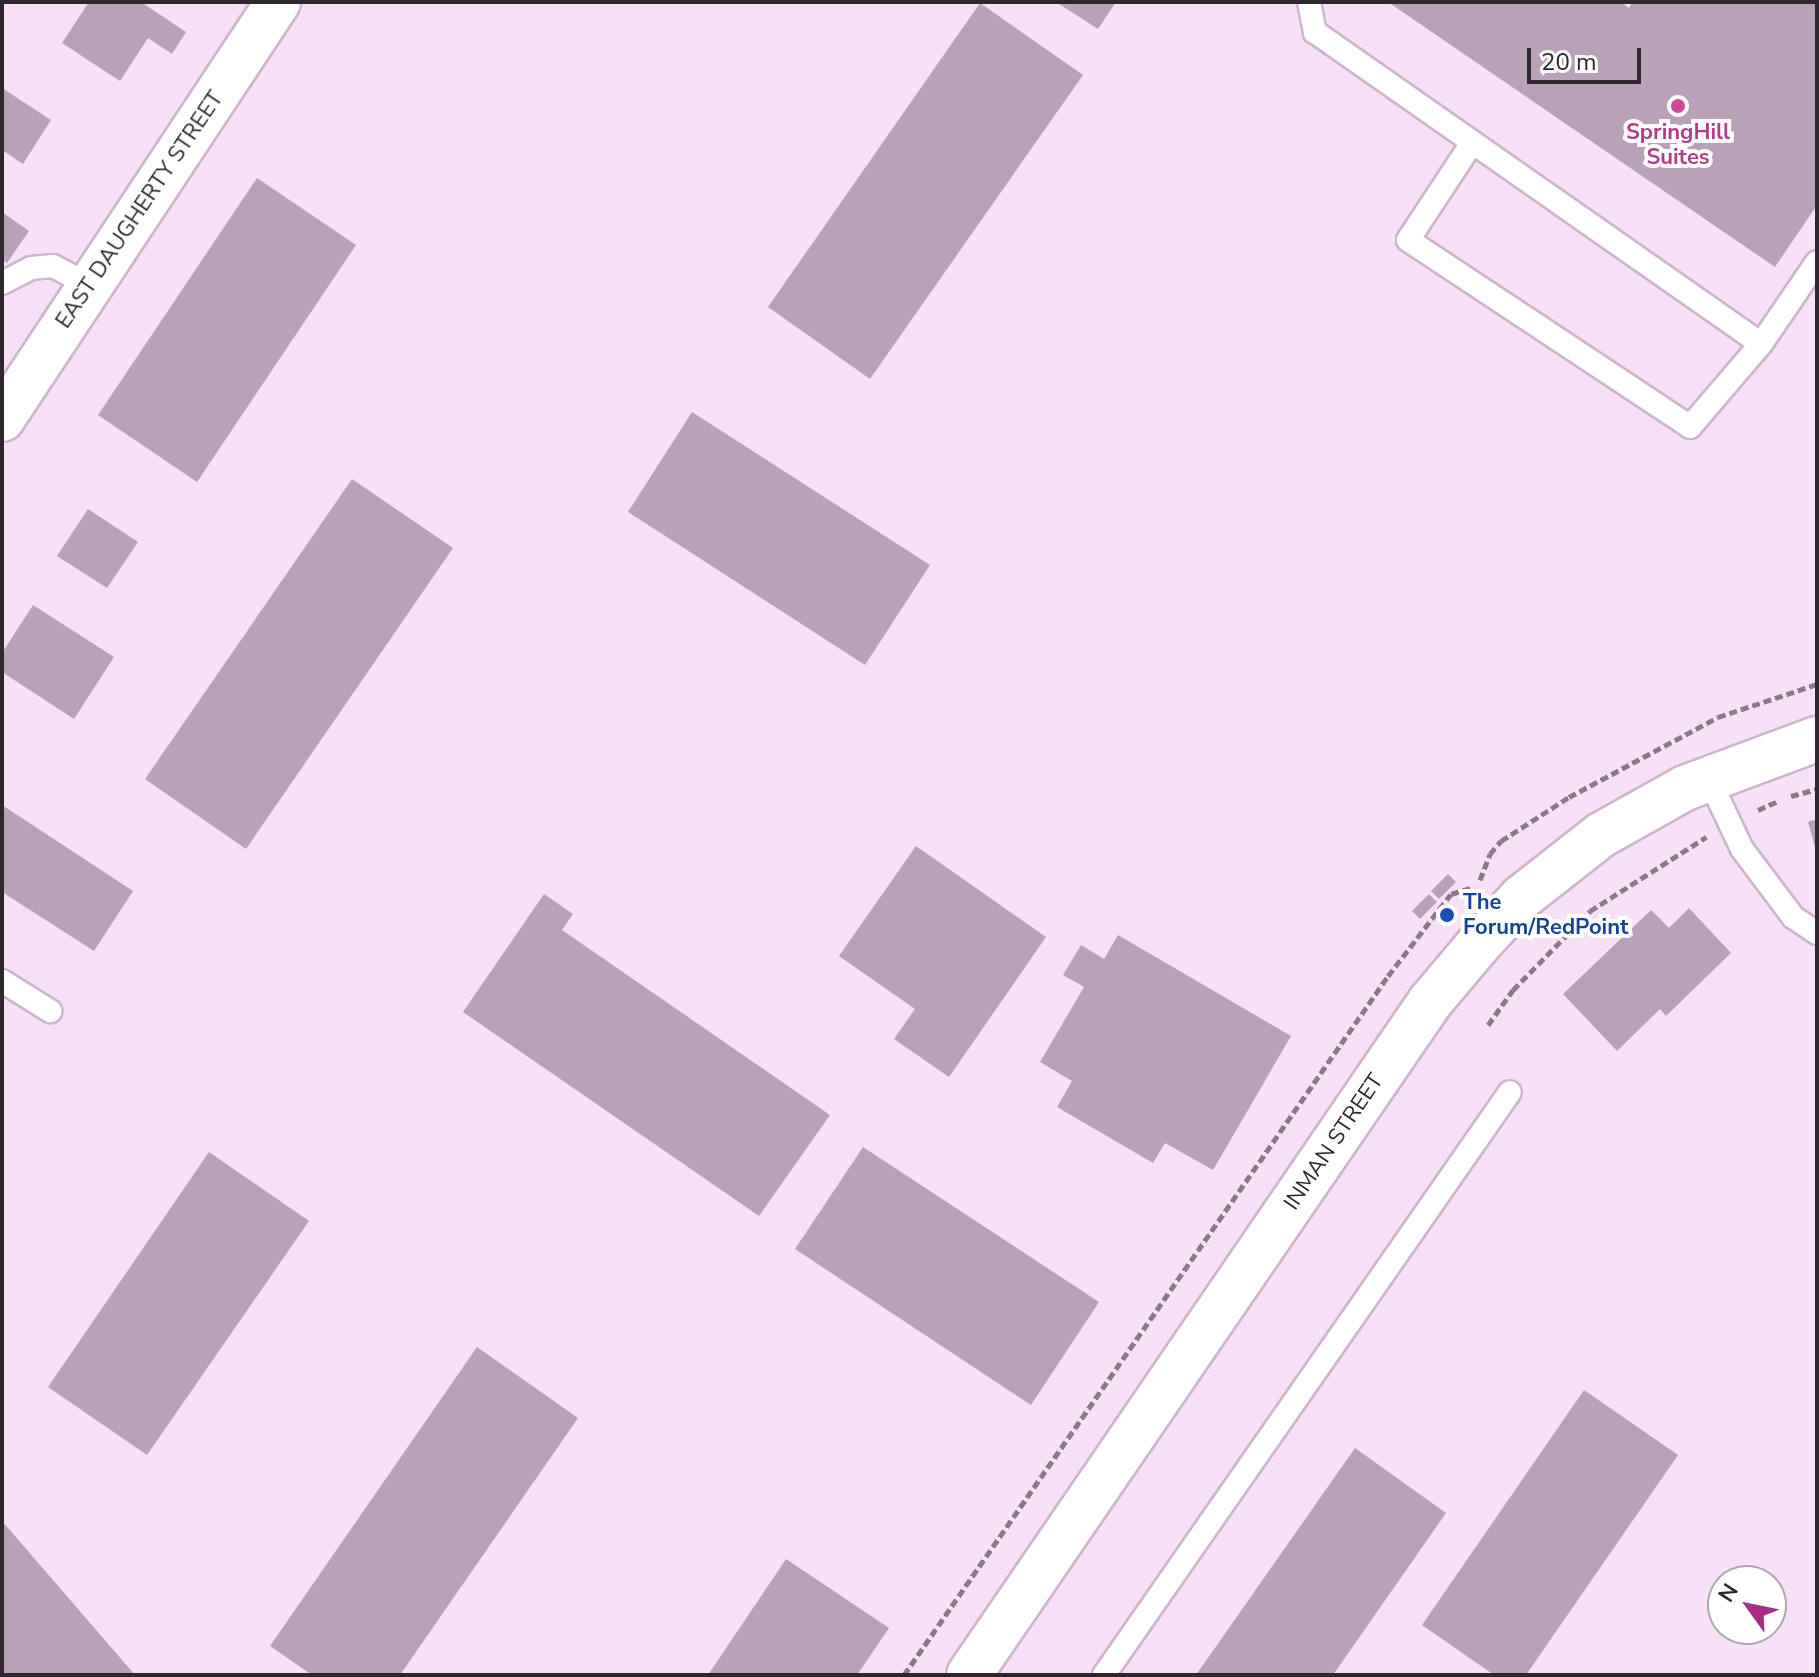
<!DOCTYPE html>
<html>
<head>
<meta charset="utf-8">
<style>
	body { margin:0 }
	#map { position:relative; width:1819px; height:1677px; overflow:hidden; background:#f8e0f7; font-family:"Nunito Sans",sans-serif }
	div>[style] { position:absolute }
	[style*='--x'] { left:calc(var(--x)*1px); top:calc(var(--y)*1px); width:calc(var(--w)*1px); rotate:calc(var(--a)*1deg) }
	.building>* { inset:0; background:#b9a1b8 }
	.path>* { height:5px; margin-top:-2.5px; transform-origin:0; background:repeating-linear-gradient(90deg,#8a7a89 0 8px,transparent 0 12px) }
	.roads { filter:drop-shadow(2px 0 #cdb5cc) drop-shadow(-2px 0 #cdb5cc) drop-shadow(0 2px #cdb5cc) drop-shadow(0 -2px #cdb5cc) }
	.lane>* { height:22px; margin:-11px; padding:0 11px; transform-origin:11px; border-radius:11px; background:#fff }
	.street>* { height:44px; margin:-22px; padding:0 22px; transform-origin:22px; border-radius:22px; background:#fff }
	.dots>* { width:22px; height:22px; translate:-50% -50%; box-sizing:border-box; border:4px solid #fff; border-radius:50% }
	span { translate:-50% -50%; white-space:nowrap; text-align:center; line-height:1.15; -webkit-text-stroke:8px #fff; paint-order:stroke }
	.hotel-label { font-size:22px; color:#b23c85; font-weight:700 }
	.street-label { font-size:22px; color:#2f262f }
	.transit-label { font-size:22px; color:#164399; font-weight:700 }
	.left { translate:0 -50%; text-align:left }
	.frame { position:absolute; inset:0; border:4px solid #2f262f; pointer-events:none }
	.north { position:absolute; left:1707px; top:1565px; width:80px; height:80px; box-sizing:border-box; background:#fff; border:2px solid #aca8ac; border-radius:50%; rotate:303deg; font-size:22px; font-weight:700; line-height:32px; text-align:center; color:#2f262f }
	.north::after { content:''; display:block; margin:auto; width:28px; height:36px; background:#a82e83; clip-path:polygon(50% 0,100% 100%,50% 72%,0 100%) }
	.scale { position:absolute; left:1527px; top:48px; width:114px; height:36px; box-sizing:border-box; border:4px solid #2f262f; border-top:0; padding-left:10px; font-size:24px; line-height:28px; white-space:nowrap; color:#2f262f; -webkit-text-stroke:6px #fff; paint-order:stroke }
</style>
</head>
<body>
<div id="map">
	<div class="building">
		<i style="clip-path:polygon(89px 2px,141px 2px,186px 32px,172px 54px,148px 38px,120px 81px,62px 43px)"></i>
		<i style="clip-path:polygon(1056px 2px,1116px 2px,1098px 29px)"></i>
		<i style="clip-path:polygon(1388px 2px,1621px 2px,1629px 8px,1632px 2px,1817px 2px,1817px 205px,1775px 267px)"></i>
		<i style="clip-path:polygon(980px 3px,1083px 75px,870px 379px,768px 307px)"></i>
		<i style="clip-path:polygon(2px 88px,51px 120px,23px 164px,2px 150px)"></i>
		<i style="clip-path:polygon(257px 178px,356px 245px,197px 482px,98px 415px)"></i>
		<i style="clip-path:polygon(2px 212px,29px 231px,7px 263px,2px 259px)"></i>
		<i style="clip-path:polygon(692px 412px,930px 565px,865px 665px,628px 512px)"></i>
		<i style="clip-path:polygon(352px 479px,453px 548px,246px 849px,145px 779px)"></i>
		<i style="clip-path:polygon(88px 509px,138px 542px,107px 588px,57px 556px)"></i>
		<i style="clip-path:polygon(33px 605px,114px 657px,74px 719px,2px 672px,2px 653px)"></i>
		<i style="clip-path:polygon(2px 805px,133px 891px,94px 951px,2px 892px)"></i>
		<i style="clip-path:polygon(1817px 819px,1817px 851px,1816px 851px,1808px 822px)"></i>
		<i style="clip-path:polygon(916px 846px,1046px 937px,949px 1077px,894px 1039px,915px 1009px,839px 956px)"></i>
		<i style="clip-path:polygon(1448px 874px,1456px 882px,1439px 899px,1431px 891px)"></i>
		<i style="clip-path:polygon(544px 894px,573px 914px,562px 930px,830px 1115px,759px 1216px,463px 1012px)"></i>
		<i style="clip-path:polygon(1429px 894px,1437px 902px,1420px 919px,1412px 911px)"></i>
		<i style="clip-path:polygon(1689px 908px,1731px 953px,1666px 1016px,1660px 1009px,1617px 1051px,1563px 994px,1651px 910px,1669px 928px)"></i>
		<i style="clip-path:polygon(1118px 935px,1291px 1036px,1213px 1170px,1165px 1143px,1153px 1163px,1057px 1107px,1072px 1081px,1040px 1062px,1084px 987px,1063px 975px,1081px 945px,1104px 959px)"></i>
		<i style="clip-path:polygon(863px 1147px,1099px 1302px,1031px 1405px,795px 1249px)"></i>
		<i style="clip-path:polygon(209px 1152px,309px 1221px,147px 1455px,48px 1387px)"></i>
		<i style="clip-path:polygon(477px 1347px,578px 1418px,400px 1675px,312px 1675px,270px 1646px)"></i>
		<i style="clip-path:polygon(1584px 1390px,1678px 1455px,1526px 1675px,1494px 1675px,1422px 1625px)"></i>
		<i style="clip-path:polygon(1355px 1448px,1446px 1513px,1333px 1675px,1196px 1675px)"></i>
		<i style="clip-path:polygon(2px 1521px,135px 1675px,2px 1675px)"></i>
		<i style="clip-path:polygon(786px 1559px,889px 1628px,857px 1675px,708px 1675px)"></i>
	</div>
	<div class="path">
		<i style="--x:1791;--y:796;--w:27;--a:-15"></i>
		<i style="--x:1758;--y:810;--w:22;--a:-24"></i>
		<i style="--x:1480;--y:880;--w:28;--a:-69"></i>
		<i style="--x:1490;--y:854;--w:17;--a:-50"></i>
		<i style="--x:1501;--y:841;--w:81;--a:-32.9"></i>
		<i style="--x:1569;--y:797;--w:169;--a:-28.2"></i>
		<i style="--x:1718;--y:717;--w:104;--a:-18.4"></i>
		<i style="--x:1488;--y:1025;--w:43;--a:-54.5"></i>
		<i style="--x:1513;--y:990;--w:110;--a:-45.7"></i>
		<i style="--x:1590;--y:911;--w:138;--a:-32.5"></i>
		<i style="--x:904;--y:1675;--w:850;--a:-55.3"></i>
		<i style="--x:1388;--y:976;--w:103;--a:-52.5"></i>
		<i style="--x:1451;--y:894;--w:24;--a:-17"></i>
	</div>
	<div class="roads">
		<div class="lane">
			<i style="--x:1309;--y:2;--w:31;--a:79"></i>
			<i style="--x:1315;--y:32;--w:544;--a:34.97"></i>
			<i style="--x:1761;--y:344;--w:99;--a:-55.7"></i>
			<i style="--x:1472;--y:143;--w:116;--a:123.4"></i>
			<i style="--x:1408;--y:240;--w:338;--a:33.5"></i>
			<i style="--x:1690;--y:427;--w:109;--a:-49.5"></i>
			<i style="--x:2;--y:283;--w:33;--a:-27"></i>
			<i style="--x:31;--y:268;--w:22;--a:-5"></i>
			<i style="--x:53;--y:266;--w:41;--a:27.8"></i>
			<i style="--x:1709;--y:779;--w:77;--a:64.8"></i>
			<i style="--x:1742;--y:849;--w:85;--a:53.1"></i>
			<i style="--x:1793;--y:917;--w:29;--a:34"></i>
			<i style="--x:2;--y:981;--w:57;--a:32"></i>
			<i style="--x:1104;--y:1675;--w:710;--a:-55.15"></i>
		</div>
		<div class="street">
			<i style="--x:2;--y:419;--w:500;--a:-56.5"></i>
			<i style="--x:969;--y:1675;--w:816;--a:-55.59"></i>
			<i style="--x:1430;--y:1002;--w:75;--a:-49.9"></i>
			<i style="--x:1478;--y:945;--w:65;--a:-47.5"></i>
			<i style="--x:1522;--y:897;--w:100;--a:-38.1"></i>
			<i style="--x:1601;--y:835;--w:96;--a:-29.2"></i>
			<i style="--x:1685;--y:788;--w:141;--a:-20.4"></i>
		</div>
	</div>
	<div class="dots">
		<i style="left:1678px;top:106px;background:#d1479c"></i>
		<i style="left:1447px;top:915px;background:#1a4fb4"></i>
	</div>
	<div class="hotel-label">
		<span style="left:1678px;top:145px">SpringHill<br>Suites</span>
	</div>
	<div class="street-label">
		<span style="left:140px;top:210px;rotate:-56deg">EAST DAUGHERTY STREET</span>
		<span style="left:1334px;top:1142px;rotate:-56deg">INMAN STREET</span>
	</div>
	<div class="transit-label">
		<span class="left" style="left:1463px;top:915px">The<br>Forum/RedPoint</span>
	</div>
	<div class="frame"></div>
	<div class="north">N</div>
	<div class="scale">20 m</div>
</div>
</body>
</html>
